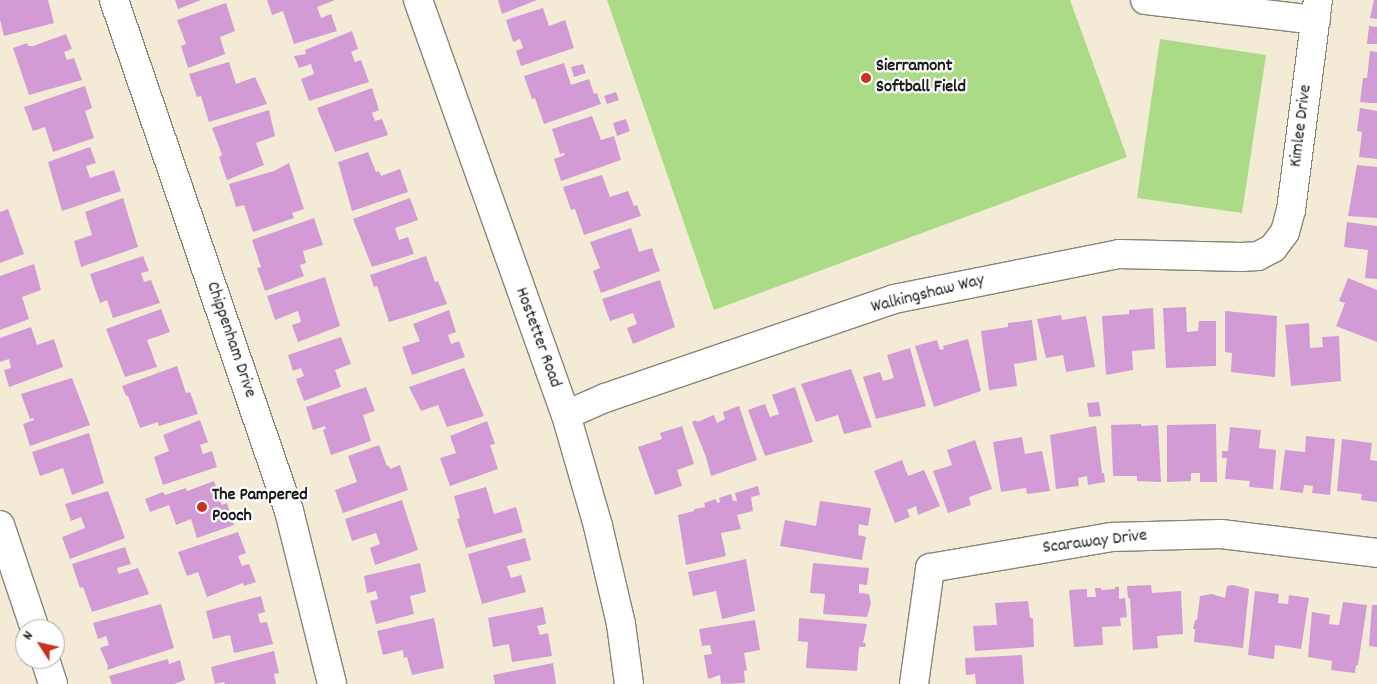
<!DOCTYPE html>
<html>
<head>
<meta charset="utf-8">
<style>
	body { margin:0 }
	#map { position:relative; width:1377px; height:684px; overflow:hidden; background:#f4ebd6; font-family:Dekko,sans-serif }
	div>[style] { position:absolute }
	[style*='--x'] { left:calc(var(--x)*1px); top:calc(var(--y)*1px); width:calc(var(--w)*1px); rotate:calc(var(--a)*1deg) }
	.green>* { inset:0; background:#acdb88 }
	.building>* { inset:0; background:#d29bd5 }
	.roads { filter:drop-shadow(1px 0 #888479) drop-shadow(-1px 0 #888479) drop-shadow(0 1px #888479) drop-shadow(0 -1px #888479) }
	.minor>* { height:28px; margin:-14px; padding:0 14px; transform-origin:14px; border-radius:14px; background:#fff }
	.major>* { height:28px; margin:-14px; padding:0 14px; transform-origin:14px; border-radius:14px; background:#fff }
	.dots>* { width:14px; height:14px; translate:-50% -50%; box-sizing:border-box; border:2px solid #fff; border-radius:50% }
	span { translate:-50% -50%; white-space:nowrap; text-align:center; line-height:1.15; -webkit-text-stroke:4.5px #fff; paint-order:stroke }
	.poi-label { font-size:18px; color:#1c1c1c; font-weight:700 }
	.left { translate:0 -50%; text-align:left }
	.street-label { font-size:18px; color:#1c1c1c }
	.north { position:absolute; left:15px; top:619px; width:50px; height:50px; box-sizing:border-box; background:#fff; border:1px solid #a4a4a4; border-radius:50%; rotate:305deg; font-size:14px; font-weight:700; line-height:20px; text-align:center; color:#1c1c1c }
	.north::after { content:''; display:block; margin:auto; width:18px; height:22px; background:#c8321e; clip-path:polygon(50% 0,100% 100%,50% 72%,0 100%) }
</style>
</head>
<body>
<div id="map">
	<div class="green">
		<i style="clip-path:polygon(607px 0,1070px 0,1127px 157px,714px 310px)"></i>
		<i style="clip-path:polygon(1160px 39px,1266px 55px,1242px 213px,1137px 198px)"></i>
	</div>
	<div class="building">
		<i style="clip-path:polygon(0 0,48px 0,54px 23px,4px 36px,0 20px)"></i>
		<i style="clip-path:polygon(175px 0,201px 0,178px 9px)"></i>
		<i style="clip-path:polygon(267px 0,335px 0,317px 7px,321px 18px,331px 14px,337px 31px,294px 44px,283px 11px,272px 15px)"></i>
		<i style="clip-path:polygon(498px 0,537px 0,502px 14px)"></i>
		<i style="clip-path:polygon(1374px 0,1377px 0,1377px 19px,1370px 18px)"></i>
		<i style="clip-path:polygon(226px 3px,235px 31px,220px 37px,225px 54px,188px 68px,181px 46px,186px 44px,177px 20px)"></i>
		<i style="clip-path:polygon(543px 8px,549px 26px,565px 20px,574px 48px,521px 66px,516px 51px,523px 48px,520px 39px,513px 42px,506px 20px)"></i>
		<i style="clip-path:polygon(1369px 26px,1377px 27px,1377px 44px,1367px 44px)"></i>
		<i style="clip-path:polygon(352px 31px,358px 49px,351px 52px,355px 62px,361px 60px,369px 82px,309px 101px,301px 79px,314px 74px,311px 64px,299px 68px,294px 56px,306px 54px,305px 50px)"></i>
		<i style="clip-path:polygon(66px 34px,72px 49px,64px 52px,67px 60px,74px 58px,82px 80px,29px 95px,13px 48px,27px 43px,28px 46px,33px 46px)"></i>
		<i style="clip-path:polygon(1370px 51px,1377px 52px,1377px 103px,1370px 103px,1360px 102px,1363px 78px,1367px 78px)"></i>
		<i style="clip-path:polygon(229px 62px,236px 84px,255px 77px,267px 104px,209px 122px,201px 96px,197px 97px,189px 74px)"></i>
		<i style="clip-path:polygon(564px 63px,571px 85px,589px 79px,594px 94px,597px 93px,601px 104px,544px 124px,535px 98px,532px 99px,524px 76px)"></i>
		<i style="clip-path:polygon(583px 64px,586px 73px,574px 77px,571px 67px)"></i>
		<i style="clip-path:polygon(85px 86px,92px 108px,85px 111px,94px 138px,53px 152px,45px 127px,33px 131px,24px 107px)"></i>
		<i style="clip-path:polygon(372px 88px,379px 110px,372px 113px,375px 121px,382px 119px,388px 135px,335px 152px,317px 108px)"></i>
		<i style="clip-path:polygon(616px 92px,619px 100px,607px 104px,604px 96px)"></i>
		<i style="clip-path:polygon(1360px 108px,1377px 111px,1377px 159px,1359px 157px,1362px 132px,1357px 131px)"></i>
		<i style="clip-path:polygon(269px 110px,275px 136px,256px 143px,264px 165px,227px 180px,219px 157px,222px 155px,212px 128px)"></i>
		<i style="clip-path:polygon(592px 116px,601px 140px,614px 136px,621px 160px,561px 181px,554px 159px,565px 155px,564px 153px,560px 154px,552px 129px)"></i>
		<i style="clip-path:polygon(626px 119px,630px 131px,617px 136px,613px 123px)"></i>
		<i style="clip-path:polygon(90px 147px,96px 163px,86px 166px,90px 178px,114px 170px,121px 191px,62px 211px,48px 162px)"></i>
		<i style="clip-path:polygon(368px 152px,376px 172px,379px 171px,381px 176px,400px 169px,408px 192px,352px 211px,338px 162px)"></i>
		<i style="clip-path:polygon(289px 163px,304px 209px,292px 213px,294px 218px,253px 232px,244px 205px,236px 207px,229px 184px,274px 171px)"></i>
		<i style="clip-path:polygon(1357px 165px,1377px 167px,1377px 218px,1348px 216px)"></i>
		<i style="clip-path:polygon(602px 175px,610px 197px,628px 191px,634px 206px,637px 205px,641px 216px,584px 235px,575px 209px,571px 210px,563px 187px)"></i>
		<i style="clip-path:polygon(123px 198px,138px 247px,81px 267px,74px 241px,92px 235px,85px 212px)"></i>
		<i style="clip-path:polygon(410px 198px,418px 220px,395px 228px,399px 240px,408px 237px,414px 254px,372px 267px,353px 219px)"></i>
		<i style="clip-path:polygon(8px 209px,24px 254px,0 263px,0 212px)"></i>
		<i style="clip-path:polygon(314px 218px,323px 245px,303px 251px,306px 263px,300px 265px,304px 276px,265px 291px,257px 268px,261px 267px,252px 240px)"></i>
		<i style="clip-path:polygon(1347px 222px,1377px 226px,1377px 279px,1365px 278px,1368px 250px,1344px 247px)"></i>
		<i style="clip-path:polygon(631px 228px,639px 252px,652px 248px,660px 271px,601px 293px,593px 271px,600px 268px,590px 242px)"></i>
		<i style="clip-path:polygon(143px 256px,149px 271px,141px 273px,144px 282px,151px 280px,160px 303px,113px 318px,107px 300px,100px 303px,90px 274px)"></i>
		<i style="clip-path:polygon(426px 256px,435px 282px,438px 281px,447px 304px,389px 322px,377px 286px,374px 287px,370px 275px)"></i>
		<i style="clip-path:polygon(34px 264px,41px 290px,22px 297px,29px 319px,0 330px,0 276px)"></i>
		<i style="clip-path:polygon(325px 277px,340px 326px,298px 342px,292px 325px,301px 322px,298px 311px,275px 320px,267px 296px)"></i>
		<i style="clip-path:polygon(1348px 278px,1377px 290px,1377px 342px,1336px 326px,1345px 303px,1339px 301px)"></i>
		<i style="clip-path:polygon(660px 280px,675px 327px,633px 344px,627px 328px,637px 324px,633px 313px,610px 321px,602px 299px)"></i>
		<i style="clip-path:polygon(1186px 307px,1187px 332px,1198px 331px,1199px 321px,1216px 321px,1216px 366px,1166px 368px,1163px 308px)"></i>
		<i style="clip-path:polygon(1153px 308px,1155px 349px,1132px 351px,1133px 370px,1106px 375px,1102px 316px,1129px 314px,1129px 310px)"></i>
		<i style="clip-path:polygon(161px 309px,170px 332px,147px 340px,157px 367px,125px 377px,106px 329px)"></i>
		<i style="clip-path:polygon(449px 310px,456px 332px,448px 335px,451px 344px,459px 341px,465px 357px,412px 375px,402px 347px,420px 341px,413px 324px)"></i>
		<i style="clip-path:polygon(1225px 311px,1277px 316px,1275px 377px,1231px 372px,1232px 353px,1225px 352px)"></i>
		<i style="clip-path:polygon(1061px 315px,1062px 320px,1086px 316px,1095px 367px,1066px 372px,1063px 355px,1046px 358px,1037px 319px)"></i>
		<i style="clip-path:polygon(1032px 320px,1037px 360px,1014px 364px,1017px 386px,989px 390px,981px 331px,1008px 327px,1008px 323px)"></i>
		<i style="clip-path:polygon(1309px 323px,1310px 348px,1323px 347px,1322px 337px,1339px 336px,1341px 381px,1291px 386px,1285px 325px)"></i>
		<i style="clip-path:polygon(31px 327px,37px 345px,54px 339px,63px 367px,9px 387px,4px 370px,11px 368px,9px 359px,0 362px,0 338px)"></i>
		<i style="clip-path:polygon(341px 337px,351px 364px,335px 370px,341px 387px,304px 401px,296px 379px,304px 376px,301px 368px,293px 371px,288px 355px)"></i>
		<i style="clip-path:polygon(968px 339px,981px 391px,934px 407px,915px 346px,937px 340px,940px 350px,944px 349px,943px 346px)"></i>
		<i style="clip-path:polygon(910px 348px,926px 406px,876px 419px,863px 377px,880px 372px,883px 381px,894px 378px,887px 355px)"></i>
		<i style="clip-path:polygon(177px 366px,186px 393px,190px 392px,198px 414px,159px 426px,158px 422px,140px 428px,128px 396px,126px 396px,122px 386px)"></i>
		<i style="clip-path:polygon(464px 368px,484px 416px,447px 427px,438px 405px,421px 411px,409px 387px)"></i>
		<i style="clip-path:polygon(851px 369px,872px 427px,844px 434px,838px 415px,816px 422px,801px 384px)"></i>
		<i style="clip-path:polygon(72px 378px,90px 425px,30px 446px,23px 424px,34px 420px,33px 418px,30px 419px,21px 394px)"></i>
		<i style="clip-path:polygon(366px 387px,375px 411px,363px 415px,371px 441px,331px 455px,323px 430px,326px 429px,325px 426px,313px 430px,306px 407px)"></i>
		<i style="clip-path:polygon(795px 387px,813px 442px,765px 456px,748px 410px,765px 404px,770px 417px,779px 414px,772px 395px)"></i>
		<i style="clip-path:polygon(1099px 402px,1101px 416px,1089px 417px,1087px 403px)"></i>
		<i style="clip-path:polygon(739px 406px,757px 460px,711px 476px,706px 457px,692px 422px,696px 420px,697px 422px,714px 415px,717px 423px,725px 419px,723px 412px)"></i>
		<i style="clip-path:polygon(200px 420px,208px 442px,200px 445px,203px 454px,212px 451px,217px 467px,163px 485px,154px 457px,169px 451px,163px 435px)"></i>
		<i style="clip-path:polygon(487px 421px,495px 444px,490px 445px,498px 469px,450px 486px,440px 458px,456px 453px,450px 436px)"></i>
		<i style="clip-path:polygon(1141px 424px,1141px 426px,1158px 425px,1161px 482px,1137px 481px,1137px 476px,1113px 476px,1111px 425px)"></i>
		<i style="clip-path:polygon(1216px 424px,1217px 482px,1200px 482px,1200px 473px,1191px 473px,1191px 481px,1167px 482px,1167px 425px)"></i>
		<i style="clip-path:polygon(682px 426px,694px 464px,677px 470px,682px 486px,655px 495px,638px 447px,662px 439px,660px 433px)"></i>
		<i style="clip-path:polygon(1096px 426px,1102px 473px,1104px 473px,1105px 482px,1088px 485px,1087px 476px,1078px 478px,1079px 486px,1056px 489px,1050px 435px)"></i>
		<i style="clip-path:polygon(1230px 427px,1261px 430px,1259px 448px,1276px 450px,1273px 489px,1249px 487px,1250px 481px,1225px 479px,1227px 458px,1222px 458px,1222px 451px,1228px 451px)"></i>
		<i style="clip-path:polygon(89px 433px,104px 483px,72px 495px,63px 468px,40px 476px,32px 452px)"></i>
		<i style="clip-path:polygon(1306px 436px,1335px 439px,1330px 495px,1312px 493px,1313px 486px,1304px 485px,1303px 493px,1280px 490px,1285px 450px,1305px 452px)"></i>
		<i style="clip-path:polygon(1022px 437px,1025px 454px,1042px 451px,1050px 491px,1027px 494px,1026px 488px,1001px 492px,993px 442px)"></i>
		<i style="clip-path:polygon(1342px 439px,1372px 443px,1370px 460px,1377px 461px,1377px 502px,1361px 500px,1362px 494px,1337px 491px)"></i>
		<i style="clip-path:polygon(975px 440px,992px 489px,969px 497px,971px 505px,948px 513px,933px 471px,952px 465px,947px 450px)"></i>
		<i style="clip-path:polygon(379px 445px,387px 466px,389px 466px,390px 469px,400px 465px,408px 490px,343px 513px,335px 490px,357px 482px,348px 456px)"></i>
		<i style="clip-path:polygon(902px 460px,908px 476px,924px 470px,940px 506px,918px 515px,916px 506px,907px 510px,910px 517px,895px 523px,874px 471px)"></i>
		<i style="clip-path:polygon(214px 481px,222px 505px,227px 503px,234px 525px,197px 538px,191px 519px,176px 525px,169px 505px,150px 512px,145px 499px,163px 492px,165px 495px,186px 488px,187px 491px)"></i>
		<i style="clip-path:polygon(758px 486px,760px 495px,751px 497px,753px 511px,737px 515px,741px 529px,721px 533px,726px 556px,686px 565px,678px 515px,694px 511px,694px 509px,705px 507px,704px 503px,716px 499px,717px 503px,720px 502px,719px 498px,731px 494px,733px 501px,737px 501px,735px 493px)"></i>
		<i style="clip-path:polygon(486px 487px,494px 514px,516px 507px,523px 532px,466px 548px,457px 519px,460px 518px,454px 496px)"></i>
		<i style="clip-path:polygon(108px 491px,125px 538px,70px 559px,62px 537px,85px 528px,81px 517px,71px 521px,65px 504px)"></i>
		<i style="clip-path:polygon(402px 500px,418px 550px,375px 565px,370px 548px,380px 544px,376px 533px,352px 541px,345px 519px)"></i>
		<i style="clip-path:polygon(820px 501px,871px 508px,868px 526px,859px 524px,858px 535px,866px 537px,862px 560px,780px 546px,785px 520px,816px 526px)"></i>
		<i style="clip-path:polygon(238px 532px,246px 553px,238px 556px,242px 566px,249px 564px,256px 582px,244px 586px,243px 583px,207px 597px,198px 572px,187px 576px,178px 552px)"></i>
		<i style="clip-path:polygon(525px 538px,531px 560px,507px 566px,511px 578px,521px 575px,526px 592px,482px 604px,468px 554px)"></i>
		<i style="clip-path:polygon(125px 547px,131px 564px,117px 568px,119px 574px,138px 568px,149px 594px,92px 612px,83px 587px,80px 588px,72px 564px)"></i>
		<i style="clip-path:polygon(746px 559px,755px 611px,722px 619px,716px 591px,693px 596px,688px 572px)"></i>
		<i style="clip-path:polygon(420px 563px,426px 592px,410px 596px,414px 614px,376px 624px,370px 601px,378px 599px,376px 591px,367px 593px,364px 576px)"></i>
		<i style="clip-path:polygon(813px 563px,869px 568px,867px 585px,859px 584px,859px 593px,869px 594px,871px 603px,867px 617px,823px 614px,825px 594px,810px 593px)"></i>
		<i style="clip-path:polygon(1151px 585px,1152px 593px,1181px 591px,1183px 634px,1157px 636px,1158px 648px,1133px 650px,1130px 598px,1128px 598px,1127px 586px)"></i>
		<i style="clip-path:polygon(1233px 585px,1249px 589px,1243px 648px,1194px 642px,1195px 629px,1193px 629px,1195px 620px,1197px 620px,1200px 596px,1212px 594px,1225px 598px,1227px 586px)"></i>
		<i style="clip-path:polygon(1115px 587px,1119px 587px,1119px 599px,1125px 598px,1127px 617px,1120px 618px,1121px 626px,1102px 627px,1103px 645px,1074px 647px,1069px 590px,1087px 589px,1087px 597px,1096px 597px,1095px 588px,1101px 588px,1101px 590px,1115px 589px)"></i>
		<i style="clip-path:polygon(1255px 591px,1279px 594px,1278px 603px,1288px 604px,1289px 595px,1309px 598px,1301px 649px,1275px 645px,1274px 659px,1248px 655px)"></i>
		<i style="clip-path:polygon(261px 596px,265px 612px,258px 614px,260px 623px,267px 622px,273px 644px,234px 653px,230px 635px,213px 639px,206px 611px)"></i>
		<i style="clip-path:polygon(1028px 601px,1030px 618px,1033px 618px,1034px 647px,975px 651px,973px 626px,997px 625px,995px 603px)"></i>
		<i style="clip-path:polygon(1343px 602px,1367px 605px,1358px 665px,1356px 665px,1355px 673px,1331px 670px,1332px 661px,1308px 657px,1312px 612px,1330px 615px,1329px 624px,1339px 625px)"></i>
		<i style="clip-path:polygon(161px 604px,174px 648px,107px 670px,108px 666px,100px 648px,109px 645px,106px 636px,98px 639px,93px 623px)"></i>
		<i style="clip-path:polygon(1372px 605px,1377px 605px,1377px 647px,1369px 646px)"></i>
		<i style="clip-path:polygon(543px 607px,546px 624px,537px 626px,540px 635px,548px 633px,552px 656px,512px 662px,509px 644px,493px 647px,488px 618px)"></i>
		<i style="clip-path:polygon(434px 618px,444px 668px,412px 675px,407px 657px,404px 658px,403px 650px,383px 655px,377px 631px)"></i>
		<i style="clip-path:polygon(799px 618px,867px 624px,863px 643px,866px 643px,865px 647px,859px 647px,857px 671px,806px 668px,808px 642px,798px 641px)"></i>
		<i style="clip-path:polygon(755px 620px,760px 650px,744px 653px,747px 670px,744px 671px,745px 683px,721px 684px,720px 675px,708px 679px,704px 655px,712px 654px,710px 645px,702px 646px,699px 629px)"></i>
		<i style="clip-path:polygon(274px 651px,279px 673px,274px 674px,276px 684px,225px 684px,224px 682px,215px 684px,211px 667px)"></i>
		<i style="clip-path:polygon(1022px 655px,1024px 684px,976px 684px,975px 674px,966px 675px,965px 658px)"></i>
		<i style="clip-path:polygon(168px 659px,169px 664px,180px 660px,185px 680px,174px 684px,112px 684px,109px 676px)"></i>
		<i style="clip-path:polygon(553px 663px,556px 684px,495px 684px,493px 675px)"></i>
	</div>
	<div class="roads">
		<div class="minor">
			<i style="--x:114;--y:0;--w:540;--a:71.1"></i>
			<i style="--x:289;--y:511;--w:178;--a:76"></i>
			<i style="--x:1145;--y:0;--w:172;--a:6.7"></i>
			<i style="--x:566;--y:415;--w:43;--a:-23.6"></i>
			<i style="--x:605;--y:398;--w:305;--a:-18.9"></i>
			<i style="--x:894;--y:299;--w:229;--a:-11.3"></i>
			<i style="--x:1119;--y:254;--w:122;--a:1.4"></i>
			<i style="--x:1241;--y:257;--w:17;--a:-3"></i>
			<i style="--x:1258;--y:256;--w:17;--a:-28"></i>
			<i style="--x:1273;--y:248;--w:20;--a:-53"></i>
			<i style="--x:1285;--y:232;--w:23;--a:-75"></i>
			<i style="--x:1291;--y:210;--w:212;--a:-82.7"></i>
			<i style="--x:0;--y:525;--w:110;--a:71.4"></i>
			<i style="--x:45;--y:659;--w:26;--a:72"></i>
			<i style="--x:914;--y:684;--w:117;--a:-82.1"></i>
			<i style="--x:930;--y:568;--w:185;--a:-9.7"></i>
			<i style="--x:1112;--y:537;--w:109;--a:-1.6"></i>
			<i style="--x:1221;--y:534;--w:157;--a:6.9"></i>
		</div>
		<div class="major">
			<i style="--x:418;--y:0;--w:441;--a:70.4"></i>
			<i style="--x:566;--y:415;--w:116;--a:73.9"></i>
			<i style="--x:598;--y:526;--w:101;--a:76.8"></i>
			<i style="--x:621;--y:624;--w:61;--a:82.4"></i>
		</div>
	</div>
	<div class="dots">
		<i style="left:866px;top:78px;background:#c8321e"></i>
		<i style="left:202px;top:507px;background:#c8321e"></i>
	</div>
	<div class="poi-label">
		<span class="left" style="left:876px;top:78px">Sierramont<br>Softball Field</span>
		<span class="left" style="left:212px;top:507px">The Pampered<br>Pooch</span>
	</div>
	<div class="street-label">
		<span style="left:1302px;top:126px;rotate:-83deg">Kimlee Drive</span>
		<span style="left:928px;top:295px;rotate:-14deg">Walkingshaw Way</span>
		<span style="left:537px;top:338px;rotate:70deg">Hostetter Road</span>
		<span style="left:230px;top:340px;rotate:71deg">Chippenham Drive</span>
		<span style="left:1095px;top:543px;rotate:-7deg">Scaraway Drive</span>
	</div>
	<div class="north">N</div>
</div>
</body>
</html>
